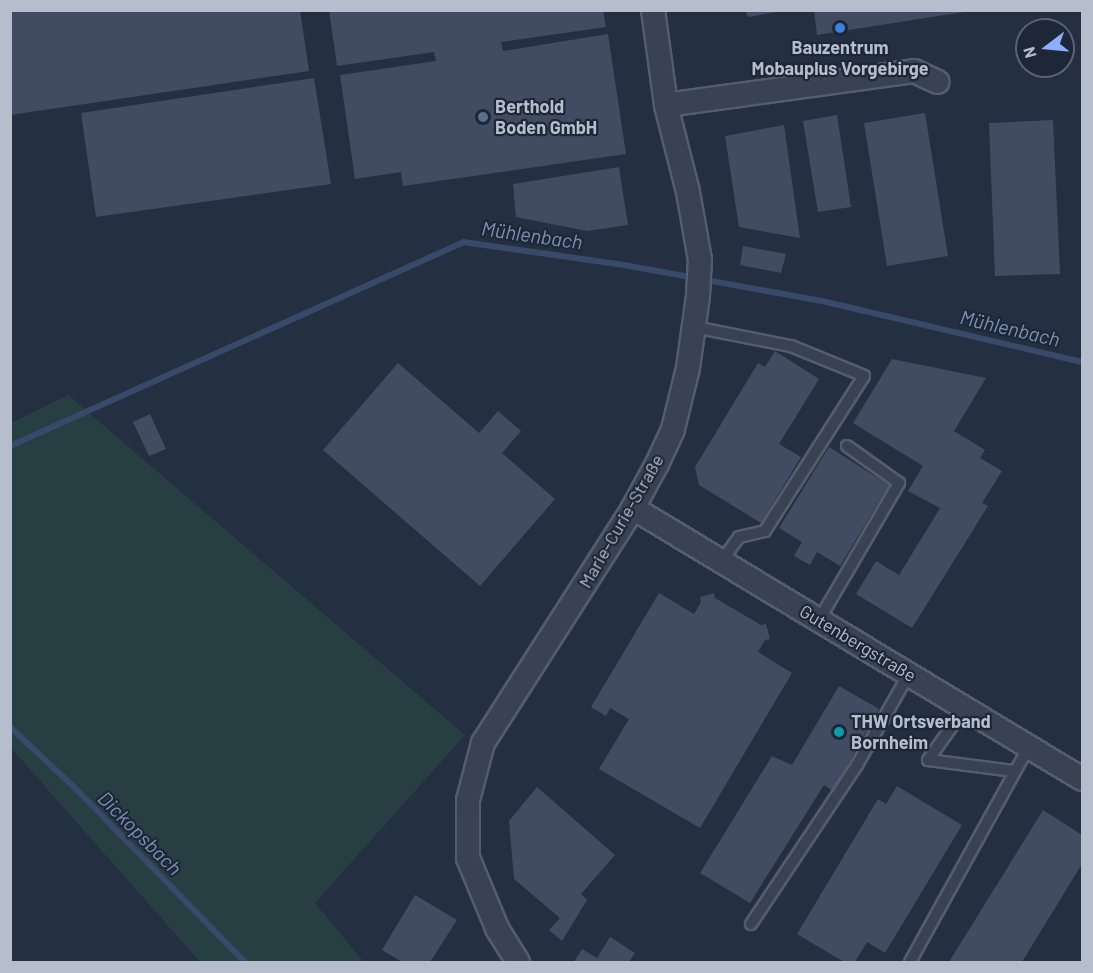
<!DOCTYPE html>
<html>
<head>
<meta charset="utf-8">
<style>
	body { margin:0 }
	#map { position:relative; width:1093px; height:973px; overflow:hidden; background:#252f42; font-family:Barlow,sans-serif }
	div>[style] { position:absolute }
	[style*='--x'] { left:calc(var(--x)*1px); top:calc(var(--y)*1px); width:calc(var(--w)*1px); rotate:calc(var(--a)*1deg) }
	.green>* { inset:0; background:#273e43 }
	.stream>* { height:6px; margin:-3px; padding:0 3px; transform-origin:3px; border-radius:3px; background:#38496a }
	.building>* { inset:0; background:#414c62 }
	.roads { filter:drop-shadow(2px 0 #545d6c) drop-shadow(-2px 0 #545d6c) drop-shadow(0 2px #545d6c) drop-shadow(0 -2px #545d6c) }
	.lane>* { height:10px; margin:-5px; padding:0 5px; transform-origin:5px; border-radius:5px; background:#394252 }
	.street>* { height:22px; margin:-11px; padding:0 11px; transform-origin:11px; border-radius:11px; background:#394252 }
	.dots>* { width:16px; height:16px; translate:-50% -50%; box-sizing:border-box; border:3px solid #1e2737; border-radius:50% }
	span { translate:-50% -50%; white-space:nowrap; text-align:center; line-height:1.15; -webkit-text-stroke:4.5px #1e2737; paint-order:stroke }
	.poi-label { font-size:18px; color:#b6bdcc; font-weight:700 }
	.left { translate:0 -50%; text-align:left }
	.street-label { font-size:18px; color:#b6bdcc }
	.water-label { font-size:20px; color:#7c90b4; font-style:italic }
	.frame { position:absolute; inset:0; border:12px solid #b6bdcc; pointer-events:none }
	.north { position:absolute; left:1015px; top:18px; width:60px; height:60px; box-sizing:border-box; background:#1e2737; border:2px solid #5b6373; border-radius:50%; rotate:254deg; font-size:16px; font-weight:700; line-height:24px; text-align:center; color:#b6bdcc }
	.north::after { content:''; display:block; margin:auto; width:21px; height:27px; background:#8baffc; clip-path:polygon(50% 0,100% 100%,50% 72%,0 100%) }
</style>
</head>
<body>
<div id="map">
	<div class="green">
		<i style="clip-path:polygon(68px 395px,465px 735px,315px 903px,364px 962px,200px 962px,11px 748px,11px 423px)"></i>
	</div>
	<div class="stream">
		<i style="--x:10;--y:446;--w:497;--a:-24.2"></i>
		<i style="--x:463;--y:242;--w:163;--a:8.1"></i>
		<i style="--x:624;--y:265;--w:201;--a:10.3"></i>
		<i style="--x:822;--y:301;--w:267;--a:13.2"></i>
		<i style="--x:10;--y:727;--w:88;--a:43.2"></i>
		<i style="--x:74;--y:787;--w:245;--a:45.7"></i>
	</div>
	<div class="building">
		<i style="clip-path:polygon(10px 10px,300px 10px,309px 71px,10px 115px)"></i>
		<i style="clip-path:polygon(329px 10px,603px 10px,606px 27px,501px 42px,503px 51px,608px 34px,626px 154px,403px 186px,401px 172px,355px 179px,340px 75px,436px 61px,434px 52px,337px 66px)"></i>
		<i style="clip-path:polygon(745px 10px,776px 10px,776px 12px,748px 17px)"></i>
		<i style="clip-path:polygon(814px 10px,964px 10px,964px 12px,817px 35px)"></i>
		<i style="clip-path:polygon(314px 78px,331px 184px,96px 217px,81px 113px)"></i>
		<i style="clip-path:polygon(925px 113px,948px 256px,887px 266px,864px 123px)"></i>
		<i style="clip-path:polygon(837px 115px,851px 207px,818px 212px,803px 121px)"></i>
		<i style="clip-path:polygon(1053px 120px,1060px 274px,995px 276px,989px 123px)"></i>
		<i style="clip-path:polygon(784px 125px,800px 238px,739px 227px,725px 136px)"></i>
		<i style="clip-path:polygon(619px 167px,628px 225px,587px 231px,516px 217px,513px 184px)"></i>
		<i style="clip-path:polygon(743px 246px,786px 254px,781px 273px,740px 265px)"></i>
		<i style="clip-path:polygon(775px 351px,819px 379px,779px 444px,801px 457px,761px 523px,699px 485px,695px 467px,758px 363px,765px 367px)"></i>
		<i style="clip-path:polygon(892px 359px,986px 378px,954px 431px,985px 450px,980px 458px,1002px 471px,982px 503px,988px 506px,912px 628px,856px 594px,876px 561px,899px 575px,940px 508px,908px 491px,923px 466px,853px 423px)"></i>
		<i style="clip-path:polygon(398px 363px,479px 433px,498px 411px,521px 431px,502px 453px,555px 499px,480px 586px,323px 450px)"></i>
		<i style="clip-path:polygon(150px 414px,166px 449px,149px 456px,133px 422px)"></i>
		<i style="clip-path:polygon(829px 447px,889px 485px,840px 566px,817px 552px,810px 565px,794px 556px,802px 542px,779px 528px)"></i>
		<i style="clip-path:polygon(659px 593px,694px 614px,701px 602px,700px 597px,714px 593px,715px 598px,761px 625px,766px 624px,770px 639px,765px 640px,758px 652px,792px 673px,700px 828px,599px 769px,629px 719px,610px 708px,606px 716px,591px 707px)"></i>
		<i style="clip-path:polygon(839px 686px,879px 709px,833px 791px,824px 785px,750px 903px,700px 873px,772px 756px,792px 765px)"></i>
		<i style="clip-path:polygon(897px 786px,962px 825px,885px 953px,867px 942px,855px 962px,844px 962px,797px 934px,878px 799px,886px 804px)"></i>
		<i style="clip-path:polygon(537px 787px,615px 855px,581px 894px,587px 900px,562px 941px,549px 930px,560px 918px,514px 879px,509px 821px)"></i>
		<i style="clip-path:polygon(1043px 810px,1082px 835px,1082px 864px,1022px 962px,949px 962px)"></i>
		<i style="clip-path:polygon(415px 895px,457px 920px,430px 962px,402px 962px,382px 950px)"></i>
		<i style="clip-path:polygon(610px 937px,635px 953px,629px 962px,574px 962px,582px 949px,597px 958px)"></i>
	</div>
	<div class="roads">
		<div class="lane">
			<i style="--x:694;--y:327;--w:99;--a:11.1"></i>
			<i style="--x:791;--y:346;--w:79;--a:22.3"></i>
			<i style="--x:864;--y:376;--w:184;--a:122.6"></i>
			<i style="--x:765;--y:531;--w:27;--a:167"></i>
			<i style="--x:739;--y:537;--w:31;--a:126"></i>
			<i style="--x:819;--y:620;--w:159;--a:-59.7"></i>
			<i style="--x:899;--y:483;--w:64;--a:-144.6"></i>
			<i style="--x:965;--y:708;--w:64;--a:125.4"></i>
			<i style="--x:928;--y:760;--w:86;--a:7.4"></i>
			<i style="--x:751;--y:924;--w:191;--a:-56.3"></i>
			<i style="--x:857;--y:765;--w:105;--a:-60.3"></i>
			<i style="--x:910;--y:962;--w:247;--a:-61.1"></i>
		</div>
		<div class="street">
			<i style="--x:666;--y:105;--w:250;--a:-7.8"></i>
			<i style="--x:914;--y:71;--w:26;--a:25"></i>
			<i style="--x:633;--y:508;--w:524;--a:31.11"></i>
			<i style="--x:518;--y:962;--w:40;--a:-122"></i>
			<i style="--x:497;--y:928;--w:76;--a:-112.5"></i>
			<i style="--x:468;--y:858;--w:58;--a:-90"></i>
			<i style="--x:468;--y:800;--w:59;--a:-75.3"></i>
			<i style="--x:483;--y:743;--w:279;--a:-57.4"></i>
			<i style="--x:633;--y:508;--w:50;--a:-61.4"></i>
			<i style="--x:657;--y:464;--w:38;--a:-65"></i>
			<i style="--x:673;--y:429;--w:63;--a:-76.2"></i>
			<i style="--x:688;--y:368;--w:73;--a:-82.1"></i>
			<i style="--x:698;--y:296;--w:36;--a:-87"></i>
			<i style="--x:700;--y:260;--w:69;--a:-100"></i>
			<i style="--x:688;--y:192;--w:90;--a:-104.2"></i>
			<i style="--x:666;--y:105;--w:96;--a:-97.8"></i>
		</div>
	</div>
	<div class="dots">
		<i style="left:840px;top:28px;background:#3f7fe0"></i>
		<i style="left:483px;top:117px;background:#5c6f8a"></i>
		<i style="left:839px;top:732px;background:#0f9aa8"></i>
	</div>
	<div class="poi-label">
		<span style="left:840px;top:58px">Bauzentrum<br>Mobauplus Vorgebirge</span>
		<span class="left" style="left:495px;top:117px">Berthold<br>Boden GmbH</span>
		<span class="left" style="left:851px;top:732px">THW Ortsverband<br>Bornheim</span>
	</div>
	<div class="street-label">
		<span style="left:621px;top:521px;rotate:-60deg">Marie-Curie-Straße</span>
		<span style="left:858px;top:643px;rotate:31deg">Gutenbergstraße</span>
	</div>
	<div class="water-label">
		<span style="left:532px;top:235px;rotate:8deg">Mühlenbach</span>
		<span style="left:1010px;top:328px;rotate:13deg">Mühlenbach</span>
		<span style="left:140px;top:833px;rotate:45deg">Dickopsbach</span>
	</div>
	<div class="frame"></div>
	<div class="north">N</div>
</div>
</body>
</html>
